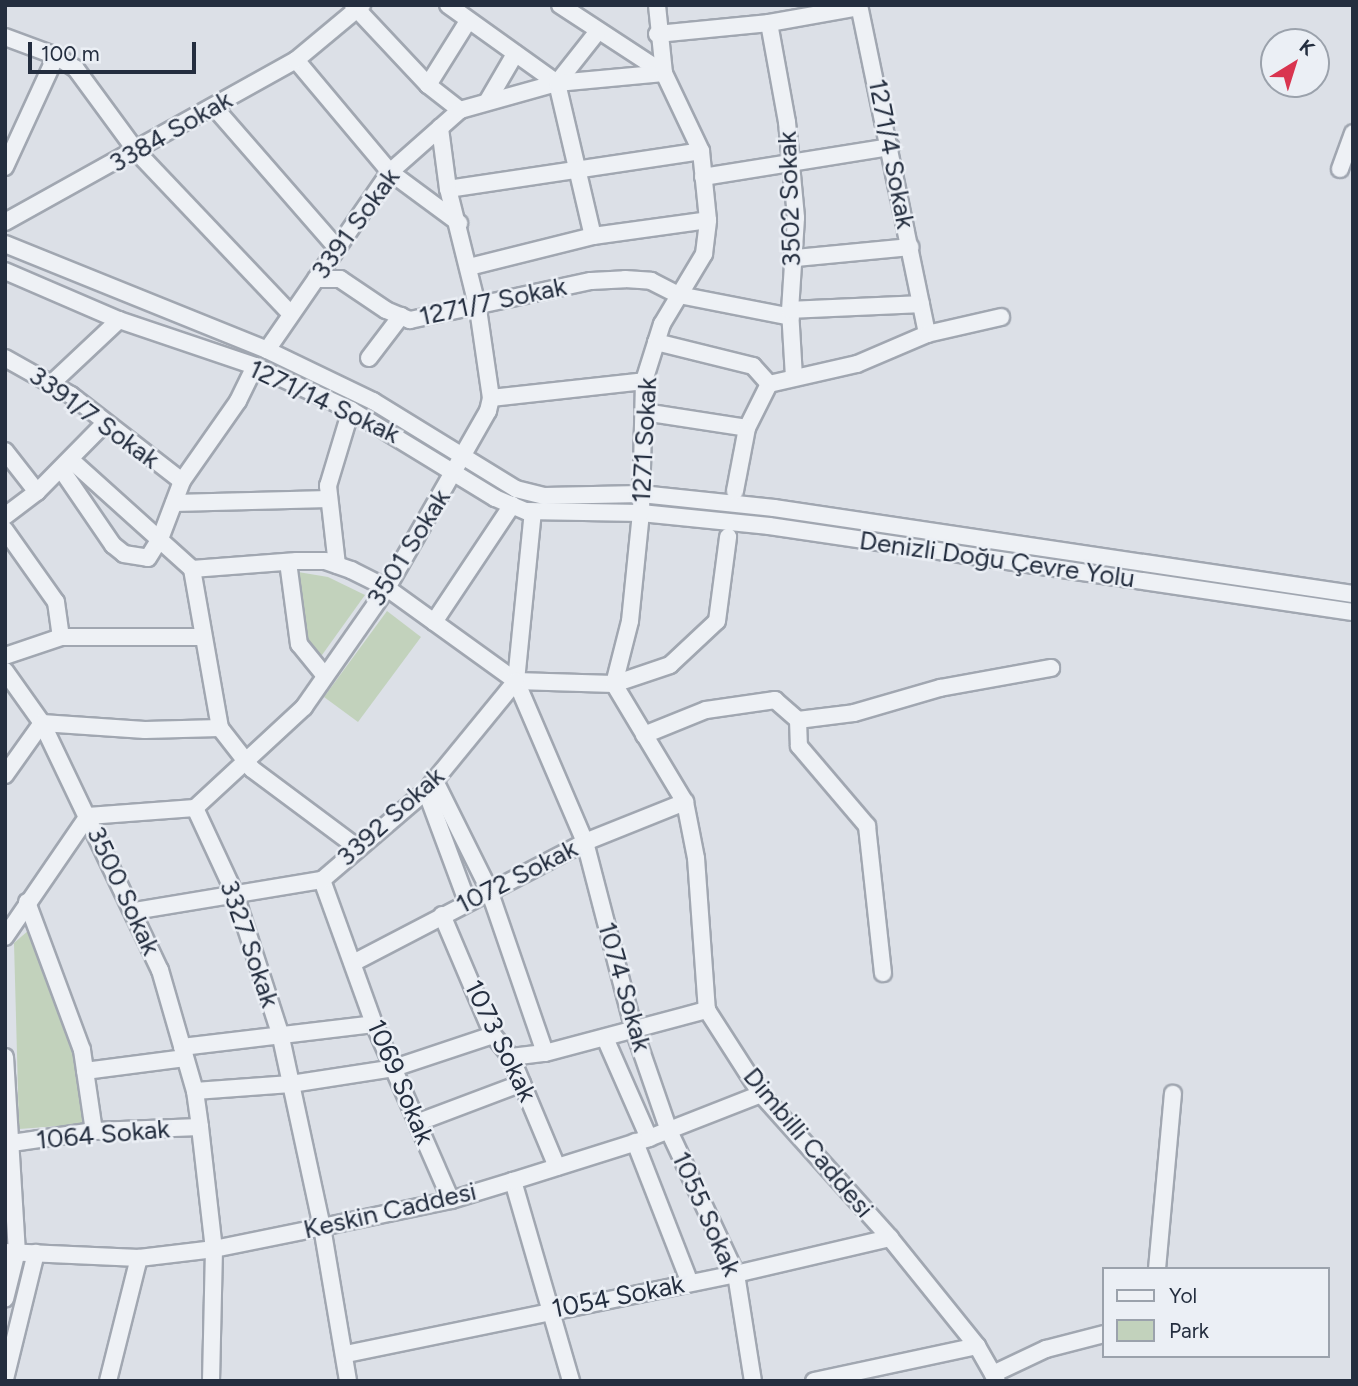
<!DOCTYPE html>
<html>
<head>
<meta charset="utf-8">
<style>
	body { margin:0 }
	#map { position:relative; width:1358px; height:1386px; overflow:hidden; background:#dce0e7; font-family:Figtree,sans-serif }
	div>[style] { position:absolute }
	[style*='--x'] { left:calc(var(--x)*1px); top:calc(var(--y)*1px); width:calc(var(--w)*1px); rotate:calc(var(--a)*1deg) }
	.green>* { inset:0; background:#c2d2bc }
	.roads { filter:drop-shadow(2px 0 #a1a7b1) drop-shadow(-2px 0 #a1a7b1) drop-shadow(0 2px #a1a7b1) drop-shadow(0 -2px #a1a7b1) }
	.minor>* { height:16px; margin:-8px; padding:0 8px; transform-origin:8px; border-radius:8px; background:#eef1f5 }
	span { translate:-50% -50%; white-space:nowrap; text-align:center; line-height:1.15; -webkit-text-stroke:5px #ebeff5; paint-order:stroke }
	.street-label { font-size:26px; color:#242e3f }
	.frame { position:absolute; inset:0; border:7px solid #242e3f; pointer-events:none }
	.legend { position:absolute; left:1102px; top:1267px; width:228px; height:91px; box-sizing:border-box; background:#ebeff5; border:2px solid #9ba2ac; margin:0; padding:9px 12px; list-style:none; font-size:21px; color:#242e3f }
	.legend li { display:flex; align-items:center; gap:14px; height:35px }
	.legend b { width:35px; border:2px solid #9ba2ac }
	.north { position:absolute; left:1260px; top:28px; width:70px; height:70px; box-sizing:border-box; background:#ebeff5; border:2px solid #9ba2ac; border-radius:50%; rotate:38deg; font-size:19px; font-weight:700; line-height:28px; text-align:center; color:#242e3f }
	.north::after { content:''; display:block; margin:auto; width:24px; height:32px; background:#d9344f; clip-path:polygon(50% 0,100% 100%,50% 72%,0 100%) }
	.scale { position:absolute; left:28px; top:42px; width:168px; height:32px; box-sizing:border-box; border:4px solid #242e3f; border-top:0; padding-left:9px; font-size:21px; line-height:24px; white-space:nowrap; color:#242e3f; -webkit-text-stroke:5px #ebeff5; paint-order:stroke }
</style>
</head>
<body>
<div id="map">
	<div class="green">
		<i style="clip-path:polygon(298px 572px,328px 577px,365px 595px,317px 662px,303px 643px)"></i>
		<i style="clip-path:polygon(387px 611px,421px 637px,358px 722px,324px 697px)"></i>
		<i style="clip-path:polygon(29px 930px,75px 1051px,86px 1124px,19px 1129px,14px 943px)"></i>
	</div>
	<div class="roads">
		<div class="minor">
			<i style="--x:353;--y:5;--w:110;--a:46.8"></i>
			<i style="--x:428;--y:85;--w:41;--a:38"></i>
			<i style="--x:448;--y:5;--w:134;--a:35.6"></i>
			<i style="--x:560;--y:5;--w:124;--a:33.2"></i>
			<i style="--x:859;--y:5;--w:336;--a:78.3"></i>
			<i style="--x:769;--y:23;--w:101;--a:79.7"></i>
			<i style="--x:787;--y:122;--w:96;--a:84.6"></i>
			<i style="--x:796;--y:218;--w:92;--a:93.7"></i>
			<i style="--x:790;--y:310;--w:67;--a:86.6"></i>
			<i style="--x:657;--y:34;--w:113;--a:-5.6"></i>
			<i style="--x:769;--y:23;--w:91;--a:-10.1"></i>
			<i style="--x:5;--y:37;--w:54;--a:20.4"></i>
			<i style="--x:56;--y:56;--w:24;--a:33"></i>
			<i style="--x:76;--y:69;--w:103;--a:53.7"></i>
			<i style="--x:137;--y:152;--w:222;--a:46.5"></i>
			<i style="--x:296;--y:60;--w:146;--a:50"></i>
			<i style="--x:390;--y:172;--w:86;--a:36.5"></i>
			<i style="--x:557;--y:83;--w:157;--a:76.8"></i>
			<i style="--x:557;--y:83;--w:66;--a:-51.7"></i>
			<i style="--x:428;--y:85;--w:75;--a:-58"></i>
			<i style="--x:487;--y:102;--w:56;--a:-59.7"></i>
			<i style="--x:214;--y:107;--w:187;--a:48.9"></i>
			<i style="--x:5;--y:167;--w:122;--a:-65.3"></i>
			<i style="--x:1340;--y:169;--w:38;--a:-70"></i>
			<i style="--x:703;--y:177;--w:190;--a:-9.1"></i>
			<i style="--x:448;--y:189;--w:256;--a:-8.5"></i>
			<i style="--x:5;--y:222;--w:333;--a:-29.1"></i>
			<i style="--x:296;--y:60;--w:86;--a:-39.8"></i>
			<i style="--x:5;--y:244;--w:283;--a:22"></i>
			<i style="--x:267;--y:350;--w:118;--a:25.7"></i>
			<i style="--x:373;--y:401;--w:168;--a:31.6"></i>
			<i style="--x:516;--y:489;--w:29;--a:14"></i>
			<i style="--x:544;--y:496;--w:97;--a:-1.2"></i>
			<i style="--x:641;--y:494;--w:134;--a:6"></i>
			<i style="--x:774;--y:508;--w:585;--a:8.45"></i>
			<i style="--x:796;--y:258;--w:115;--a:-5.5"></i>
			<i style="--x:469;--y:267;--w:128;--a:-14"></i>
			<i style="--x:593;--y:236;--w:116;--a:-7.9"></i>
			<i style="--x:5;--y:271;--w:124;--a:23.3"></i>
			<i style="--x:119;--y:320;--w:144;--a:18.7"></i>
			<i style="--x:255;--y:366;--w:106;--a:24.6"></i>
			<i style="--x:351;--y:410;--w:169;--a:31.4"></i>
			<i style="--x:495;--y:498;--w:34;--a:23"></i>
			<i style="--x:526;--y:511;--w:115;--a:1"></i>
			<i style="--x:641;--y:513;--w:129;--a:5.8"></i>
			<i style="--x:769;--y:526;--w:590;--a:8.38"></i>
			<i style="--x:316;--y:279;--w:24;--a:0"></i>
			<i style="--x:340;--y:279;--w:55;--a:34"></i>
			<i style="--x:386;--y:310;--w:26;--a:23"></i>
			<i style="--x:410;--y:320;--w:185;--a:-12.2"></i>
			<i style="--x:591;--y:281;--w:34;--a:-3"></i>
			<i style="--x:625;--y:279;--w:26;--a:4"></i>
			<i style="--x:651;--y:281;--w:31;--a:27"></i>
			<i style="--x:679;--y:295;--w:114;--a:11.1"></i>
			<i style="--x:790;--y:310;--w:131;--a:-2.6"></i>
			<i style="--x:656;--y:342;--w:100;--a:13.9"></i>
			<i style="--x:753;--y:366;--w:24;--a:48"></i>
			<i style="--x:267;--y:350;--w:216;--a:-55.4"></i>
			<i style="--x:390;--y:172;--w:94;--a:-41.5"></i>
			<i style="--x:460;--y:110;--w:101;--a:-15.6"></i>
			<i style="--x:557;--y:83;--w:107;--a:-5.3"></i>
			<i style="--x:5;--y:358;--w:76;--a:29.3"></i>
			<i style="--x:71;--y:395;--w:140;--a:37.8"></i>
			<i style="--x:369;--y:358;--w:53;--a:-52.7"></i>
			<i style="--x:52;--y:383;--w:92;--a:-43.2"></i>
			<i style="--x:491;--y:398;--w:154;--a:-6.3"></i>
			<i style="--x:644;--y:412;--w:104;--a:8.8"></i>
			<i style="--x:747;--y:428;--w:49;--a:-63.4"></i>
			<i style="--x:769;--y:384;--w:90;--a:-12.8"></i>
			<i style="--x:857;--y:364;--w:76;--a:-23.2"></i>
			<i style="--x:927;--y:334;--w:76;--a:-12.9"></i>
			<i style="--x:5;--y:451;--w:52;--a:52"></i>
			<i style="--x:71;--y:460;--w:163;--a:42"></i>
			<i style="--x:61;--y:469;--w:92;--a:55.6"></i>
			<i style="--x:113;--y:545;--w:14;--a:39"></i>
			<i style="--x:124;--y:554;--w:24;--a:9"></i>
			<i style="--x:148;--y:558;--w:22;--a:-58"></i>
			<i style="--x:160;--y:539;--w:62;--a:-69.2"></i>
			<i style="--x:182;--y:481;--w:98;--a:-55"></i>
			<i style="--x:238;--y:401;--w:39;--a:-64"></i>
			<i style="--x:735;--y:491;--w:64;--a:-79.2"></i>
			<i style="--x:174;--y:503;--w:155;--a:-1.5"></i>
			<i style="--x:5;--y:516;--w:40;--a:-37"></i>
			<i style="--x:37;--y:492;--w:95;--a:-45.4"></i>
			<i style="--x:5;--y:530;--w:88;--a:54.7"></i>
			<i style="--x:56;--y:602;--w:35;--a:82"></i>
			<i style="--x:288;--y:562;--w:83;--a:82.4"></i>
			<i style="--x:299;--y:644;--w:41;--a:50.9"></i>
			<i style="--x:337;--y:565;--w:80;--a:-96.5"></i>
			<i style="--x:328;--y:486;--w:79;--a:-73.2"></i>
			<i style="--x:192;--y:569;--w:105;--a:-4.4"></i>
			<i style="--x:297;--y:561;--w:28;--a:0"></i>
			<i style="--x:325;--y:561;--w:28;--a:19"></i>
			<i style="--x:351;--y:570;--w:40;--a:26.6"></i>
			<i style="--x:387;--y:588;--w:159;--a:35.8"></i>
			<i style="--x:516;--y:681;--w:175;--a:66.8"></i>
			<i style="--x:585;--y:842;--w:194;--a:75.4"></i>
			<i style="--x:634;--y:1030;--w:107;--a:70.9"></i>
			<i style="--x:669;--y:1131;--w:158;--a:64.9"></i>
			<i style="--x:736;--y:1274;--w:108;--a:81"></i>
			<i style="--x:192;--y:569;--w:161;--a:80"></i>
			<i style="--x:220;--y:728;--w:52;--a:52"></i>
			<i style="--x:252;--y:769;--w:132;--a:36.7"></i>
			<i style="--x:434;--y:622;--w:141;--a:-56.3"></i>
			<i style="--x:5;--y:656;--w:59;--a:-18.7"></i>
			<i style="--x:61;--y:637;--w:142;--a:0"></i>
			<i style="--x:5;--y:671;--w:64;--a:54.6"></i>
			<i style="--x:42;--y:723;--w:274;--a:64.5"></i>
			<i style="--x:160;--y:970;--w:126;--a:73.9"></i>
			<i style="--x:195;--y:1091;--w:36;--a:82"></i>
			<i style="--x:200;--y:1127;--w:123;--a:83.5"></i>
			<i style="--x:214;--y:1249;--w:132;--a:91.3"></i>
			<i style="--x:516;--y:681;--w:98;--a:1.8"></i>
			<i style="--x:614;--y:684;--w:59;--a:-18.7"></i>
			<i style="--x:670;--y:665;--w:64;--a:-43.1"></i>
			<i style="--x:717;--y:621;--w:85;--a:-82.5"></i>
			<i style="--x:516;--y:681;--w:170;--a:-84.3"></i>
			<i style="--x:614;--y:684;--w:138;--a:59"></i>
			<i style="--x:685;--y:802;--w:57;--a:78.9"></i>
			<i style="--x:696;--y:858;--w:152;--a:85.9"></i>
			<i style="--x:707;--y:1010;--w:100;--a:57.3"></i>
			<i style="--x:761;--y:1094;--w:193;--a:48.1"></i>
			<i style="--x:890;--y:1238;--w:139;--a:51.1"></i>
			<i style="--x:977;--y:1346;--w:40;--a:60.3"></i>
			<i style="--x:614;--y:684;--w:65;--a:-75.7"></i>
			<i style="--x:630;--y:621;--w:109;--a:-84.2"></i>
			<i style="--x:641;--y:513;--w:132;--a:-88.7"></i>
			<i style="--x:644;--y:381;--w:60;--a:-72.5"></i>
			<i style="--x:662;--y:324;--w:82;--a:-59"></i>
			<i style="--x:704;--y:254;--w:34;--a:-83"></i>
			<i style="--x:708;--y:220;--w:69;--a:-95.8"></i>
			<i style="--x:701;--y:151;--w:86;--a:-115.4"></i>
			<i style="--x:664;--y:73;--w:68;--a:-95.9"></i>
			<i style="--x:798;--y:720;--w:56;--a:-7.1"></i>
			<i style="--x:854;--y:713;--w:90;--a:-16.2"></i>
			<i style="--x:940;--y:688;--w:113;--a:-10.2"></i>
			<i style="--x:42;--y:723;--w:103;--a:3.9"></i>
			<i style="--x:145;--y:730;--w:75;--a:-1.5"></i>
			<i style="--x:644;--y:735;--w:67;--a:-22"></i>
			<i style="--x:706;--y:710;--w:70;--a:-8.2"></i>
			<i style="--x:775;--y:700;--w:30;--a:41"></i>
			<i style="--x:798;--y:720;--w:26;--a:88"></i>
			<i style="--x:799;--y:746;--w:105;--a:49.6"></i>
			<i style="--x:867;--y:826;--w:148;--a:83.8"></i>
			<i style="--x:5;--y:775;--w:64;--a:-54.6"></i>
			<i style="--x:435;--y:781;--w:122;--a:63.6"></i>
			<i style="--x:489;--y:890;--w:172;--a:71"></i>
			<i style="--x:426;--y:791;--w:117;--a:69.6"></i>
			<i style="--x:195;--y:808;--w:95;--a:65.1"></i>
			<i style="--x:235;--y:894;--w:146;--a:72.1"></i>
			<i style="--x:280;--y:1033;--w:198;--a:77.8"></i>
			<i style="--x:322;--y:1227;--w:156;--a:80.4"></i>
			<i style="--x:88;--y:816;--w:107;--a:-4.3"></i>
			<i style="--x:195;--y:808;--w:149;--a:-42.8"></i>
			<i style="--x:304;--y:707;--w:145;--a:-55.1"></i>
			<i style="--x:387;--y:588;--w:204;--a:-60.3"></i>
			<i style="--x:488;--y:411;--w:13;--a:-77"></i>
			<i style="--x:491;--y:398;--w:90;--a:-98.3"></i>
			<i style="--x:478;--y:309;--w:124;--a:-104"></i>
			<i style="--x:448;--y:189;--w:62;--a:-97.5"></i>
			<i style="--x:322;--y:880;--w:153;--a:70.1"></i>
			<i style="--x:374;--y:1024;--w:192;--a:66.4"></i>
			<i style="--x:27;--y:902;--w:158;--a:69.6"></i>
			<i style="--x:82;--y:1050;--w:82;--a:81.6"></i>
			<i style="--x:134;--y:911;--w:191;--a:-9.4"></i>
			<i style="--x:322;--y:880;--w:137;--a:-40.6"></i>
			<i style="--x:426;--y:791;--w:142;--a:-50.7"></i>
			<i style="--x:442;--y:915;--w:130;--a:67"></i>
			<i style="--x:493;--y:1035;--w:28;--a:51"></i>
			<i style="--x:511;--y:1057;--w:119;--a:67.3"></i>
			<i style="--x:5;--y:937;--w:147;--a:-55.6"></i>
			<i style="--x:353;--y:963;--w:262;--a:-27.5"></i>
			<i style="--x:585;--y:842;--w:108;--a:-21.8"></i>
			<i style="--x:605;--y:1038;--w:109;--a:66.3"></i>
			<i style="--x:182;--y:1047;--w:193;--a:-6.8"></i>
			<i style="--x:5;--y:1057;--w:194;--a:86.5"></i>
			<i style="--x:17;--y:1251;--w:49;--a:104"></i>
			<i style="--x:511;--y:1057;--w:34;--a:-7"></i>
			<i style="--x:545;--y:1053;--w:168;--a:-14.9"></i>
			<i style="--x:85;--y:1071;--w:101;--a:-7.4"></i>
			<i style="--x:195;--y:1091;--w:96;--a:-4.2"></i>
			<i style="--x:291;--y:1084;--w:104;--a:-8.8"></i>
			<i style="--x:394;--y:1068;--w:104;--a:-18.4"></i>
			<i style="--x:419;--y:1122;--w:110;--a:-20.7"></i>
			<i style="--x:635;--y:1142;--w:151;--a:68.7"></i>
			<i style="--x:5;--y:1144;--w:90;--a:-8.3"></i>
			<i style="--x:94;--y:1131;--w:106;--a:-2.2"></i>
			<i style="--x:513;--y:1181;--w:208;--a:73.8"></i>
			<i style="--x:5;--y:1252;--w:134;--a:2.6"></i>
			<i style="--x:139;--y:1258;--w:76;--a:-6.8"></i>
			<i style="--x:214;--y:1249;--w:110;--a:-11.5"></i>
			<i style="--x:322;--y:1227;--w:132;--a:-11.8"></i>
			<i style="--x:451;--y:1200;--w:65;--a:-17"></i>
			<i style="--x:513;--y:1181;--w:143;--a:-17.5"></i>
			<i style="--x:649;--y:1138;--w:120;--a:-21.4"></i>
			<i style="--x:1157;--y:1269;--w:176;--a:-84.8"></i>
			<i style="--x:346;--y:1354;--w:398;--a:-11.6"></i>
			<i style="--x:736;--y:1274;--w:158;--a:-13.2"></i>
			<i style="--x:993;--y:1374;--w:59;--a:-25.3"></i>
			<i style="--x:1046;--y:1349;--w:60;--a:-14.5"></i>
			<i style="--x:5;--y:1379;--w:130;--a:-76.2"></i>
			<i style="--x:108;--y:1381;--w:127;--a:-75.9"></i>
			<i style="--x:814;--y:1381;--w:167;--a:-12.1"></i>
		</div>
	</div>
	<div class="street-label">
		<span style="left:171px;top:132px;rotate:-30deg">3384 Sokak</span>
		<span style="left:891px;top:154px;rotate:79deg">1271/4 Sokak</span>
		<span style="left:790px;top:199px;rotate:-92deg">3502 Sokak</span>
		<span style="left:356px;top:224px;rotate:-54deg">3391 Sokak</span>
		<span style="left:493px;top:302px;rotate:-12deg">1271/7 Sokak</span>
		<span style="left:324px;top:402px;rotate:25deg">1271/14 Sokak</span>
		<span style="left:94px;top:418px;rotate:36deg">3391/7 Sokak</span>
		<span style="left:645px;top:440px;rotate:-87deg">1271 Sokak</span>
		<span style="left:409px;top:548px;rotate:-58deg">3501 Sokak</span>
		<span style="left:997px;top:560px;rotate:8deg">Denizli Doğu Çevre Yolu</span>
		<span style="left:391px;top:817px;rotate:-42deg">3392 Sokak</span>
		<span style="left:517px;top:877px;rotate:-27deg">1072 Sokak</span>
		<span style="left:123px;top:891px;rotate:65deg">3500 Sokak</span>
		<span style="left:249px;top:944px;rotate:71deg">3327 Sokak</span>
		<span style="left:624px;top:987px;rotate:74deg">1074 Sokak</span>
		<span style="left:500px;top:1041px;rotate:64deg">1073 Sokak</span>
		<span style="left:400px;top:1082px;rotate:67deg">1069 Sokak</span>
		<span style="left:103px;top:1135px;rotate:-5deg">1064 Sokak</span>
		<span style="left:808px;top:1143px;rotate:50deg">Dimbilli Caddesi</span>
		<span style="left:390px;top:1211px;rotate:-13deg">Keskin Caddesi</span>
		<span style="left:706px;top:1214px;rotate:66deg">1055 Sokak</span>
		<span style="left:618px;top:1297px;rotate:-11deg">1054 Sokak</span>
	</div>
	<div class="frame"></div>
	<ul class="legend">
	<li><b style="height:9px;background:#eef1f5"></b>Yol</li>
	<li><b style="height:19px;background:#c2d2bc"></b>Park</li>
	</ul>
	<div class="north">K</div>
	<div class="scale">100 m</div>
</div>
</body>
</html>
